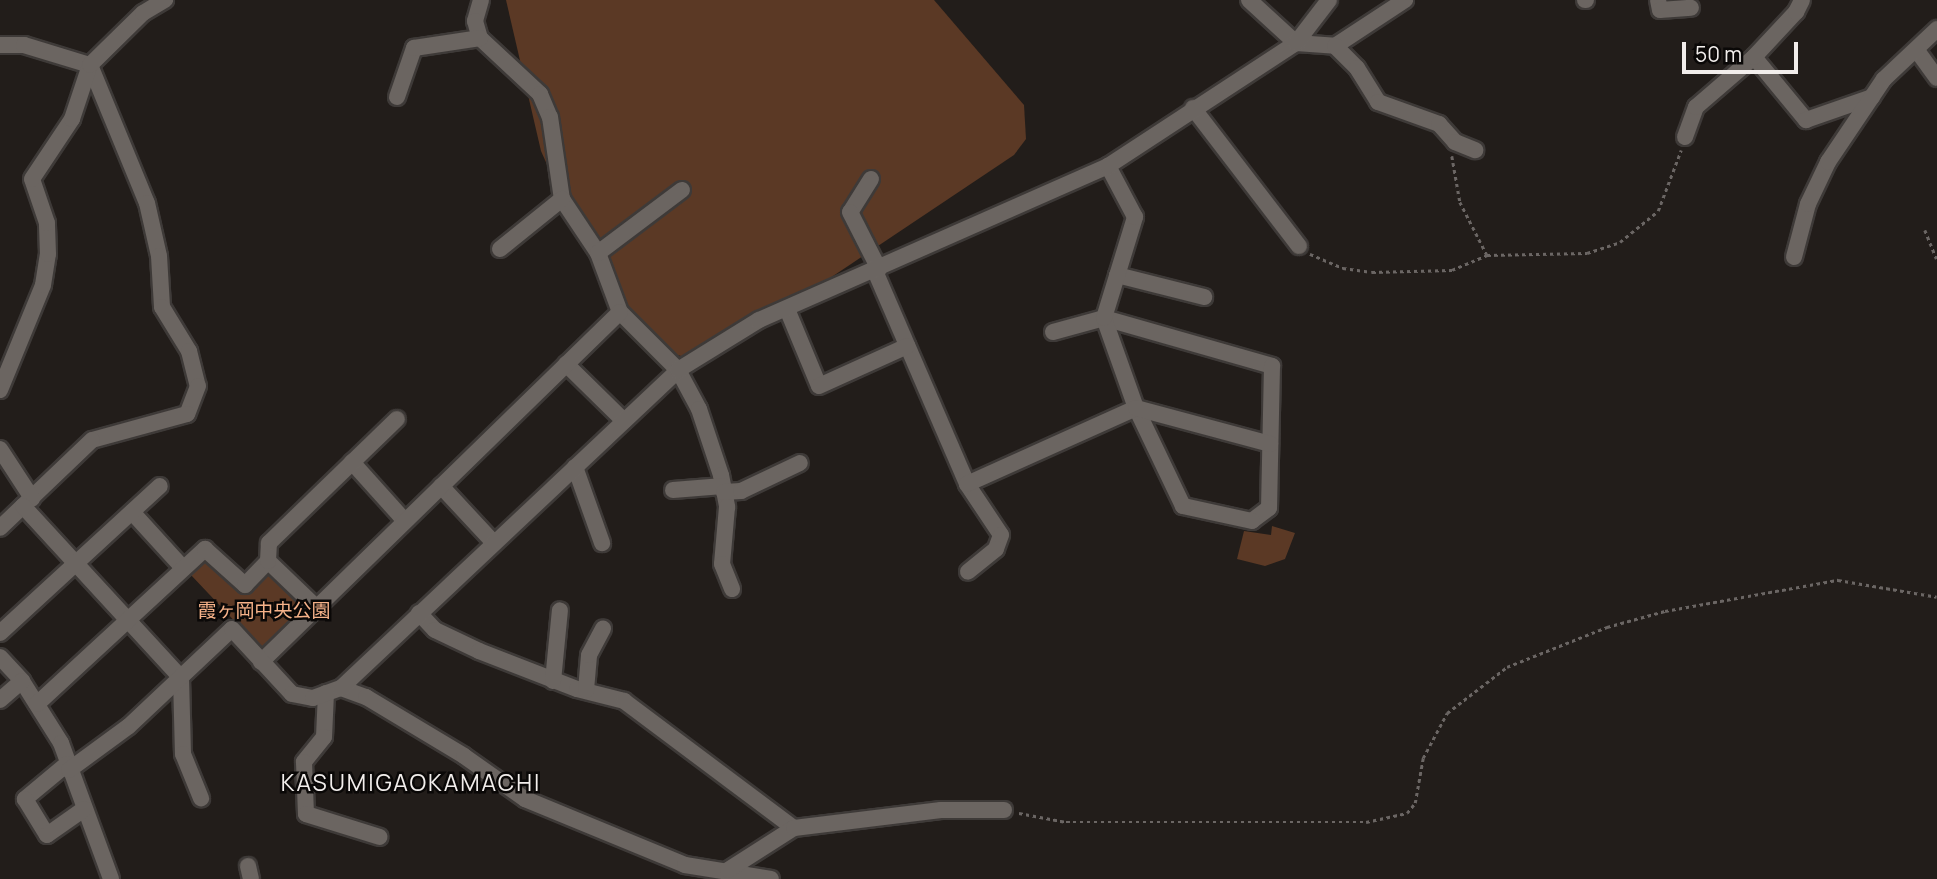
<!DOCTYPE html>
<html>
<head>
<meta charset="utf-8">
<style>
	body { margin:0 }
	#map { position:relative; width:1937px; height:879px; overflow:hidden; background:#221d1a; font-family:Manrope,"Noto Sans JP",sans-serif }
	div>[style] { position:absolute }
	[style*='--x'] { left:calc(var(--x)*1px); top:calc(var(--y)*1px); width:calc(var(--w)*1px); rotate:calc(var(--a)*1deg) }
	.green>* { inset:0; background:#5b3925 }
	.path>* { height:2.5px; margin-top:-1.25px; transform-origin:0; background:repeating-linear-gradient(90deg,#6b6664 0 3.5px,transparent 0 7px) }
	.roads { filter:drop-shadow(2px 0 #3e3a38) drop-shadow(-2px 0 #3e3a38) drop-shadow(0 2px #3e3a38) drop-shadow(0 -2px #3e3a38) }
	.minor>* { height:16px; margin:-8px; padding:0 8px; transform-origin:8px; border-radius:8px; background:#6b6561 }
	span { translate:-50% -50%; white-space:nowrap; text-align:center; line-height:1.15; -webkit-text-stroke:5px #0a0807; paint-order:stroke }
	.park-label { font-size:19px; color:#f6b289 }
	.quarter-label { font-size:23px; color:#f2eeec; letter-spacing:2px }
	.scale { position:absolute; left:1682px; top:42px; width:116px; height:32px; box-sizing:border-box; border:4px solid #f2eeec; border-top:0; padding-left:9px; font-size:21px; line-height:24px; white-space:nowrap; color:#f2eeec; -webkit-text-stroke:5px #0a0807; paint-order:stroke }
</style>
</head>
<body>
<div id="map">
	<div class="green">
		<i style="clip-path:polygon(506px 0,934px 0,1024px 105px,1026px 139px,1014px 155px,721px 351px,693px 359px,677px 355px,661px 346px,612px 296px,584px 248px,541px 151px)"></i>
		<i style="clip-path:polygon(1272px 526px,1295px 533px,1285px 559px,1265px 566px,1237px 559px,1244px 531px,1271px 535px)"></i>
		<i style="clip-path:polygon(204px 559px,245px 589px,268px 569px,304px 604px,303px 612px,270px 645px,259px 647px,190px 574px)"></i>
	</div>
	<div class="path">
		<i style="--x:1452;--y:156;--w:47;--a:80.1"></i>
		<i style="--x:1460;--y:202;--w:59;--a:63"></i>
		<i style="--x:1925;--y:230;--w:31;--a:68"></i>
		<i style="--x:1310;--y:254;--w:36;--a:23"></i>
		<i style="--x:1343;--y:268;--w:29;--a:8"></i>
		<i style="--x:1372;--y:272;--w:80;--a:-1.4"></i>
		<i style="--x:1452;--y:270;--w:38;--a:-23"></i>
		<i style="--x:1487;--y:255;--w:100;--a:-1.1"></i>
		<i style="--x:1587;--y:253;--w:35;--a:-18"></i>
		<i style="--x:1620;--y:242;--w:49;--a:-39.2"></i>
		<i style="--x:1658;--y:211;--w:65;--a:-69.3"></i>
		<i style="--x:1019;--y:813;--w:48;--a:10.8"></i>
		<i style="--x:1066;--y:822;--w:300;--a:0"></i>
		<i style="--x:1366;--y:822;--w:42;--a:-12.4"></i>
		<i style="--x:1407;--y:813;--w:13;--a:-51"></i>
		<i style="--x:1415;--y:803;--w:46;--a:-79.9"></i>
		<i style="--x:1423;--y:758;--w:51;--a:-61.9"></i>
		<i style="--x:1447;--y:713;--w:76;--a:-37.5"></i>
		<i style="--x:1507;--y:667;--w:108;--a:-21.8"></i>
		<i style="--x:1607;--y:627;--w:60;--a:-15.4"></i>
		<i style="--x:1665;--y:611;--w:176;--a:-10.2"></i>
		<i style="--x:1838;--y:580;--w:100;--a:9.7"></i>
	</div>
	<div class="roads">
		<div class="minor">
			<i style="--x:481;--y:0;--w:22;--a:106"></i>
			<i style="--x:475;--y:21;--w:18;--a:74"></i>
			<i style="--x:480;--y:38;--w:82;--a:43"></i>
			<i style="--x:540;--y:94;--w:25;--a:67"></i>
			<i style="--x:550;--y:117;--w:83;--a:81.7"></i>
			<i style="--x:562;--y:199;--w:65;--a:56.3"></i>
			<i style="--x:598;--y:253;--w:63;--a:69.6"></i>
			<i style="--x:620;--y:312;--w:82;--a:45"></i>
			<i style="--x:678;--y:370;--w:44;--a:61.7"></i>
			<i style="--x:699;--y:409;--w:70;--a:71.6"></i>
			<i style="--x:721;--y:475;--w:33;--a:79"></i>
			<i style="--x:727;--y:507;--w:57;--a:95"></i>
			<i style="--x:722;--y:564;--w:27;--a:68"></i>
			<i style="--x:1249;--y:0;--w:64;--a:42.5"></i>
			<i style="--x:1296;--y:43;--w:39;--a:4"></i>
			<i style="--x:1335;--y:46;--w:84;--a:-33.3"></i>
			<i style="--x:1585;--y:0;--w:1;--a:0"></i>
			<i style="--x:1658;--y:0;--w:10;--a:79"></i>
			<i style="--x:1660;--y:10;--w:31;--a:-4"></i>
			<i style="--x:0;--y:45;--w:24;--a:0"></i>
			<i style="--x:24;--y:45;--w:69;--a:16.9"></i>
			<i style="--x:90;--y:65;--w:149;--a:67.6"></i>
			<i style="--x:147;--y:203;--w:54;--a:77.2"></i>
			<i style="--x:159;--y:256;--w:51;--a:86.6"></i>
			<i style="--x:162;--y:307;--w:52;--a:58.5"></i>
			<i style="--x:189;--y:351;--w:36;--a:76"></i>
			<i style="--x:198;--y:386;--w:30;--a:111"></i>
			<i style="--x:187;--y:414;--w:98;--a:164.7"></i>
			<i style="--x:92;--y:440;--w:127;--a:136.3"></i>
			<i style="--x:1335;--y:46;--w:31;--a:45"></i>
			<i style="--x:1357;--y:68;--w:40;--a:58"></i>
			<i style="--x:1378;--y:102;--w:65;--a:19.8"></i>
			<i style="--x:1439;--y:124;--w:24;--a:48"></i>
			<i style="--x:1455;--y:142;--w:22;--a:22"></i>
			<i style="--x:1918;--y:52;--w:32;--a:54"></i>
			<i style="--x:1754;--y:57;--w:82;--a:50.5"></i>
			<i style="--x:1806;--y:120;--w:70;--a:-19.2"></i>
			<i style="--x:397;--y:97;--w:52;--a:-70.9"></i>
			<i style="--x:414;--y:48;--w:67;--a:-8.6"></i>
			<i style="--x:1193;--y:108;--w:174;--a:52.5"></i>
			<i style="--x:1685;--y:137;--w:32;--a:-70"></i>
			<i style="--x:1696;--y:107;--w:77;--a:-40.8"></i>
			<i style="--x:1754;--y:57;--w:62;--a:-47"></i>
			<i style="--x:1796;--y:12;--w:13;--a:-63"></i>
			<i style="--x:871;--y:179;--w:39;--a:122"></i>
			<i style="--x:850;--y:212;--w:64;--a:63"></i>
			<i style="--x:500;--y:249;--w:80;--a:-38.9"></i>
			<i style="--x:598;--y:253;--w:105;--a:-36.9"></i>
			<i style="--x:1794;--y:257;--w:55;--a:-75.2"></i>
			<i style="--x:1808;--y:204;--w:47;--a:-64.5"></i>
			<i style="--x:1828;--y:162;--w:100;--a:-56"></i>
			<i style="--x:1884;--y:79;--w:73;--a:-43.3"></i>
			<i style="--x:875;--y:271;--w:232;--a:66.6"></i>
			<i style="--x:967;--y:484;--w:61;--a:56.3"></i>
			<i style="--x:1001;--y:535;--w:15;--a:110"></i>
			<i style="--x:996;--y:549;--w:36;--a:141"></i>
			<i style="--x:1117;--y:275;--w:90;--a:14.2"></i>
			<i style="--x:787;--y:309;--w:83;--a:67.4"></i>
			<i style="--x:819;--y:386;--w:97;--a:-24.4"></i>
			<i style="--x:1053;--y:332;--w:53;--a:-15.4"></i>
			<i style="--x:1104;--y:318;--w:175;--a:15.9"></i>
			<i style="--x:1272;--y:366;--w:142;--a:91.2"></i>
			<i style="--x:1269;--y:508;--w:21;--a:143"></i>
			<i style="--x:1252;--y:521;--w:71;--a:-167.7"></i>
			<i style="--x:1183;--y:506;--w:109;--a:-115.6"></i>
			<i style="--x:1136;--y:408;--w:96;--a:-109.6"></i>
			<i style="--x:1104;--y:318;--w:106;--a:-72.9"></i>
			<i style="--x:1135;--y:217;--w:58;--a:-117.9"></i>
			<i style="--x:566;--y:364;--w:81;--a:44.5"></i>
			<i style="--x:0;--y:390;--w:113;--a:-67.7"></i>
			<i style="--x:43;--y:285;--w:31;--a:-81"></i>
			<i style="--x:48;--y:254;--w:31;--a:-92"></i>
			<i style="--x:47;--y:223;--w:46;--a:-108.8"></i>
			<i style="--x:32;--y:179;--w:72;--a:-56.3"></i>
			<i style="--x:72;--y:119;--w:57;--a:-71.6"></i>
			<i style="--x:90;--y:65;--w:74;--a:-44.5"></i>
			<i style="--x:143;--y:13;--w:26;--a:-31"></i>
			<i style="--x:0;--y:449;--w:59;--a:56.9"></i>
			<i style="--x:352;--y:462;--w:79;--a:48.1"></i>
			<i style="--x:575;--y:467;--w:81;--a:70.4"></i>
			<i style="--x:967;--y:484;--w:185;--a:-24.2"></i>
			<i style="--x:1136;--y:408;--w:139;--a:15"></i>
			<i style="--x:441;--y:486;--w:78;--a:47.1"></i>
			<i style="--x:673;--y:490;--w:50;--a:-4.6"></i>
			<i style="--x:724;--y:492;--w:17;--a:-3"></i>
			<i style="--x:741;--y:491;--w:65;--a:-25.4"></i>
			<i style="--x:23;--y:506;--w:234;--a:47.4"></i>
			<i style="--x:181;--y:678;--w:76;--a:88.5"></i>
			<i style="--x:183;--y:754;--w:48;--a:67.8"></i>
			<i style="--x:132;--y:512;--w:76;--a:47.7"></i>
			<i style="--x:268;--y:561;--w:66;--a:43.8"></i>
			<i style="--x:419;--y:613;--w:23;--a:47"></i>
			<i style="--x:435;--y:630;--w:49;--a:25.5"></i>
			<i style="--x:479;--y:651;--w:105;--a:21.2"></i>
			<i style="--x:577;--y:689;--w:49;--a:14.3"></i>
			<i style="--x:624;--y:701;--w:212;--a:36.8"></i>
			<i style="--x:0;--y:633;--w:217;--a:-42.6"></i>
			<i style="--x:0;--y:657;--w:33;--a:47"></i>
			<i style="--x:22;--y:681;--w:73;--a:57.8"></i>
			<i style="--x:61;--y:743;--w:145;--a:69.8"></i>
			<i style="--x:261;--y:662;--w:501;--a:-44.27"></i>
			<i style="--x:553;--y:681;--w:71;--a:-84.4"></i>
			<i style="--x:341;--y:688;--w:27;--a:20"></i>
			<i style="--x:366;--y:697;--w:114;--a:31"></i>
			<i style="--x:464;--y:756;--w:75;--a:35.2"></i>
			<i style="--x:525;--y:799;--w:173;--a:22.4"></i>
			<i style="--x:685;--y:865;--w:87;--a:9.2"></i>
			<i style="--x:586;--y:690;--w:35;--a:-85"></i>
			<i style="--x:589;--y:655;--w:30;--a:-62"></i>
			<i style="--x:326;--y:693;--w:44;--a:92.6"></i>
			<i style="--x:324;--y:737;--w:32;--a:129"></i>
			<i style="--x:304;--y:762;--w:52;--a:87.8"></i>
			<i style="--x:306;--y:814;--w:77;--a:17.3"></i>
			<i style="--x:0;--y:700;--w:29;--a:-41"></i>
			<i style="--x:37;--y:704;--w:229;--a:-42.7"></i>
			<i style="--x:205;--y:549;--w:54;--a:42"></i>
			<i style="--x:245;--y:585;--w:33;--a:-46"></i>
			<i style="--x:268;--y:561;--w:18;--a:-87"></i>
			<i style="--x:269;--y:543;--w:178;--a:-44.1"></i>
			<i style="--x:67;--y:764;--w:55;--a:140.2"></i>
			<i style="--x:25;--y:799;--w:42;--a:58.6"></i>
			<i style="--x:47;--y:835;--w:45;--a:-35.1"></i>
			<i style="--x:69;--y:770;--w:74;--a:-36.3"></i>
			<i style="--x:129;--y:726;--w:141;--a:-43.3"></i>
			<i style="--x:232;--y:629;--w:88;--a:47.3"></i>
			<i style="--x:292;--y:694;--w:21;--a:11"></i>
			<i style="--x:313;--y:698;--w:30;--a:-20"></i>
			<i style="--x:341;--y:688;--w:463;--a:-43.3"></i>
			<i style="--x:678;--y:370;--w:95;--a:-31.7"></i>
			<i style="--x:759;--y:320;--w:381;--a:-23.8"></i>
			<i style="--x:1108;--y:166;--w:225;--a:-33.2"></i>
			<i style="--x:1296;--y:43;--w:54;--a:-52.5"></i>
			<i style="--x:248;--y:866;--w:13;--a:77"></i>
			<i style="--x:728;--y:870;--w:78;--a:-32.5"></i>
			<i style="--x:794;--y:828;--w:148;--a:-7"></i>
			<i style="--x:941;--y:810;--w:63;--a:0"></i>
		</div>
	</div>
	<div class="park-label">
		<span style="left:264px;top:611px">霞ヶ岡中央公園</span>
	</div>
	<div class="quarter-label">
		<span style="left:411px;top:782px">KASUMIGAOKAMACHI</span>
	</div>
	<div class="scale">50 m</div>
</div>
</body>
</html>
